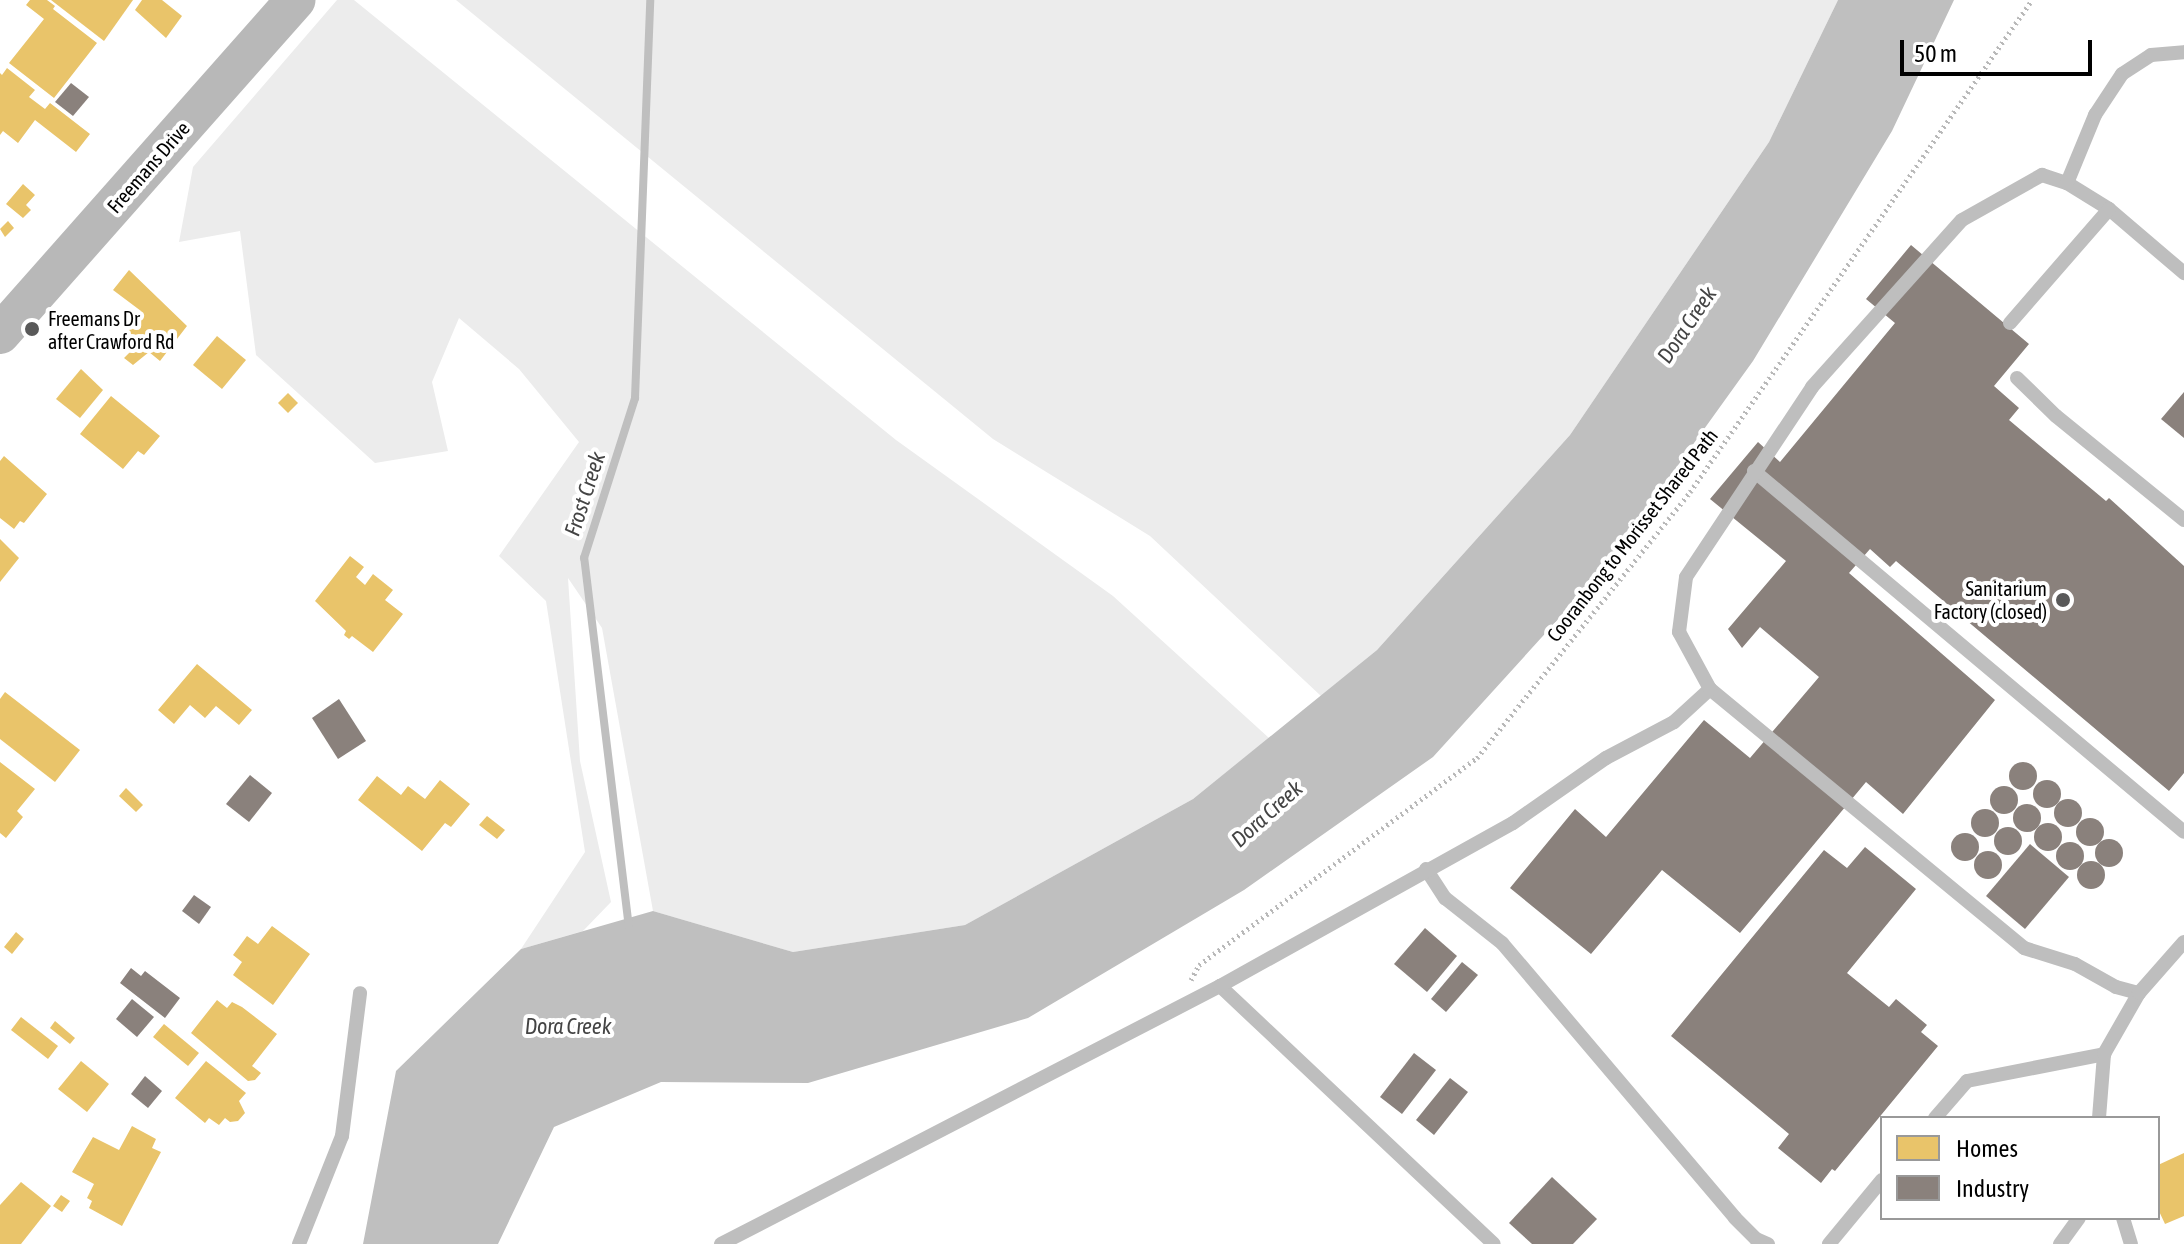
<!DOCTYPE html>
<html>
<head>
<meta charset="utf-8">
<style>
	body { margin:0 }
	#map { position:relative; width:2184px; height:1244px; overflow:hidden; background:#fff; font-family:"Asap Condensed",sans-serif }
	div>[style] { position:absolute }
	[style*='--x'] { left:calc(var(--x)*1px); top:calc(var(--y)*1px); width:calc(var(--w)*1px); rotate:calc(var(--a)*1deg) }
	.green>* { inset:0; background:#ececec }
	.water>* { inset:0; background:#bfbfbf }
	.homes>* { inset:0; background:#e9c46a }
	.industry>* { inset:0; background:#8a817c }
	.round { border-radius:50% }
	.stream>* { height:8px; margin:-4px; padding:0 4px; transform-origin:4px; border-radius:4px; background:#bfbfbf }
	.path>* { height:5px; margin-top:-2.5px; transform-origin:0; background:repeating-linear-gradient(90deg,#b9b9b9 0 2px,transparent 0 6px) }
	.service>* { height:14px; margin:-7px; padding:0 7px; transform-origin:7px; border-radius:7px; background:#bebebe }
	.secondary>* { height:40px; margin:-20px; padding:0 20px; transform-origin:20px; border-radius:20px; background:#b8b8b8 }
	.dots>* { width:22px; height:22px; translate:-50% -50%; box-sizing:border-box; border:4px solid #fff; border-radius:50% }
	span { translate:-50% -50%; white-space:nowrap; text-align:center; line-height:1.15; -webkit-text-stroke:8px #fff; paint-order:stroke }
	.street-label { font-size:20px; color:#000 }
	.poi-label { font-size:20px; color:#000 }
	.left { translate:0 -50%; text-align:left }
	.right { translate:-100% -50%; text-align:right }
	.water-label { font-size:22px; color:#444; font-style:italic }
	.legend { position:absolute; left:1880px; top:1116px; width:280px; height:104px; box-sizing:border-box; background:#fff; border:2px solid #999; margin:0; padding:10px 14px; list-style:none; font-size:24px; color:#000 }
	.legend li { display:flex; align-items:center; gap:16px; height:40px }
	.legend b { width:40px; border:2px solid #999 }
	.scale { position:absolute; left:1900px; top:40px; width:192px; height:36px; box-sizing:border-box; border:4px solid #000; border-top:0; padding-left:10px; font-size:24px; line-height:28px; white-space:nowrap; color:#000; -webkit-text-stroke:6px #fff; paint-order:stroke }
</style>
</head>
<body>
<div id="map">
	<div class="green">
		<i style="clip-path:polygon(337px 0,354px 0,896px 440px,1113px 596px,1269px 738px,1193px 799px,965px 925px,793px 952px,653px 911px,602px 628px,568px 578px,580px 761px,611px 902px,583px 931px,521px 949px,585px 852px,546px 601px,499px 556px,579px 442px,519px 369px,459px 318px,432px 382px,448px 451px,375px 463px,256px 355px,240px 231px,179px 242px,193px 167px)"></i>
		<i style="clip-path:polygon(456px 0,1838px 0,1769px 142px,1570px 435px,1377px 650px,1321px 696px,1150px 536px,993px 439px)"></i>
	</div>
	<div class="water">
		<i style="clip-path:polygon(1838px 0,1954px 0,1892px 131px,1753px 361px,1602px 571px,1433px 757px,1244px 890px,1028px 1018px,808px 1083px,661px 1082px,554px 1127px,498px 1244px,363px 1244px,396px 1071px,521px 949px,653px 911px,793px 952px,965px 925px,1193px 799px,1377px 650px,1570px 435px,1769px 142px)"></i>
	</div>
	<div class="homes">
		<i style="clip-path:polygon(30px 0,47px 0,55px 6px,53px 9px,97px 43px,54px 98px,9px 63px,44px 19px,26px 5px)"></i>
		<i style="clip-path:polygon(51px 0,133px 0,104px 41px)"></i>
		<i style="clip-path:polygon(142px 0,162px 0,182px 16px,166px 38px,135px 10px)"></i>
		<i style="clip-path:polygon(7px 68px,35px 90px,29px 97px,45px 109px,50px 103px,90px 134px,76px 152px,35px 120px,18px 143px,3px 131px,0 135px,0 73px,2px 75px)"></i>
		<i style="clip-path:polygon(23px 184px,35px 195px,26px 205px,31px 210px,23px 218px,6px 204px)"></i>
		<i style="clip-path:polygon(8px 221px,14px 228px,5px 237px,0 229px)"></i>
		<i style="clip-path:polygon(129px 270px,187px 326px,160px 361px,149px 352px,133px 365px,124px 358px,130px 352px,116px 341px,141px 311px,113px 290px)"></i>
		<i style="clip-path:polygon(217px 336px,246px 360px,222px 389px,193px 365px)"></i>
		<i style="clip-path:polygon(81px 369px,103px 390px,80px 418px,56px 399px)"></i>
		<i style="clip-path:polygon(288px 393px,298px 403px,288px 413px,278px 403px)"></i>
		<i style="clip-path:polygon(111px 396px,160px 436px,144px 455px,138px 451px,123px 469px,80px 434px)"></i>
		<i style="clip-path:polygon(4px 456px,47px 494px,24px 523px,20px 521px,14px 529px,0 518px,0 461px)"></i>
		<i style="clip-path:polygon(0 539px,19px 558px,0 582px)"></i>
		<i style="clip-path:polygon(350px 556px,364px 567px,356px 577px,365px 585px,373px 574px,393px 590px,385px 600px,403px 614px,373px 652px,352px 636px,349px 639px,344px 635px,346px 631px,315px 601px)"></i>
		<i style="clip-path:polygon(197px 664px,252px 710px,239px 725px,216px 706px,205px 718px,190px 705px,174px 724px,158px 710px)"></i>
		<i style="clip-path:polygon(5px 692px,80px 750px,55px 782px,0 739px,0 699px)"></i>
		<i style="clip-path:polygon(0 762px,35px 789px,17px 811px,23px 817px,6px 838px,0 833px)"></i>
		<i style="clip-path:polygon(377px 776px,401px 795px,408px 786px,425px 799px,440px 780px,470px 804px,451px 827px,445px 823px,422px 851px,358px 800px)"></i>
		<i style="clip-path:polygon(126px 788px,143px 805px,136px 812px,119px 796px)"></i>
		<i style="clip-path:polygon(487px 816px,505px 830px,497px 839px,479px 825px)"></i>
		<i style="clip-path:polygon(272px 926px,310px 954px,273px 1005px,233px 975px,242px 962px,233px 955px,247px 936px,258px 944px)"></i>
		<i style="clip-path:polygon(16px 932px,24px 939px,12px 954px,4px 947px)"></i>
		<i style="clip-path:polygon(217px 1000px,227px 1008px,232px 1002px,242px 1007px,277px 1034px,252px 1066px,261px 1073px,255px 1080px,248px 1081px,191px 1033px)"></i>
		<i style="clip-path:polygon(21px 1017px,58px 1046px,48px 1059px,11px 1030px)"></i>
		<i style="clip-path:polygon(55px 1021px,75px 1038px,70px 1044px,50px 1028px)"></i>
		<i style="clip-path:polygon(164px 1024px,199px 1053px,188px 1066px,153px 1037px)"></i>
		<i style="clip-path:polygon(81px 1061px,109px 1084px,87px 1112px,58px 1089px)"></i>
		<i style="clip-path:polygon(206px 1061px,246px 1093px,239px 1101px,245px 1113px,238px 1121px,230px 1122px,225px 1118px,219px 1125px,209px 1118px,205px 1123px,175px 1098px)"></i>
		<i style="clip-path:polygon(132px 1126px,156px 1139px,152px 1148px,161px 1152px,122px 1226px,89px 1208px,92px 1201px,87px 1198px,94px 1184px,72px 1172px,93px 1137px,119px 1150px)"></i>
		<i style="clip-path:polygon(2184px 1153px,2184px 1216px,2165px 1224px,2158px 1209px,2158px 1165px)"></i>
		<i style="clip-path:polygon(21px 1182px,51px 1206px,21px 1244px,0 1244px,0 1205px)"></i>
		<i style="clip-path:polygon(61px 1195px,70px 1201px,62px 1212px,53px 1206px)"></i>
	</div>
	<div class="industry">
		<i style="clip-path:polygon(71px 83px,89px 97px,73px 116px,55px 102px)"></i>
		<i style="clip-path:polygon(1911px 245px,2029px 344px,1994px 386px,2019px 408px,2009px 420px,2106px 501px,2109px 498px,2184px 566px,2184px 773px,2169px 791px,1896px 561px,1890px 567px,1870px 549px,1849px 573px,1995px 700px,1903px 814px,1866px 782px,1740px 933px,1662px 870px,1591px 954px,1510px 888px,1575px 809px,1606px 837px,1704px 720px,1750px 758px,1819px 677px,1760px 627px,1742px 648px,1728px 629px,1786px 561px,1710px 499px,1758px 442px,1780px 462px,1895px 323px,1866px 299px)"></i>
		<i style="clip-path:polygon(2184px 392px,2184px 438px,2161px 419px)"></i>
		<i style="clip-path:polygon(339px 699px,366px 741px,338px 759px,312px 718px)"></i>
		<i class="round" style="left:2009px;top:762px;width:28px;height:28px"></i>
		<i style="clip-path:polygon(250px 775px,272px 793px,249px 822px,226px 804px)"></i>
		<i class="round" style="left:2033px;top:780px;width:28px;height:28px"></i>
		<i class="round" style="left:1990px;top:786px;width:28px;height:28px"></i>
		<i class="round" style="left:2054px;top:799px;width:28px;height:28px"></i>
		<i class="round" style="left:2013px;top:804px;width:28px;height:28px"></i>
		<i class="round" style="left:1971px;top:809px;width:28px;height:28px"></i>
		<i class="round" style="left:2076px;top:818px;width:28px;height:28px"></i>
		<i class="round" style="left:2034px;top:823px;width:28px;height:28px"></i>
		<i class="round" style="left:1994px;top:827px;width:28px;height:28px"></i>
		<i class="round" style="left:1951px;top:833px;width:28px;height:28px"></i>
		<i class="round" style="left:2095px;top:839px;width:28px;height:28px"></i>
		<i class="round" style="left:2056px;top:842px;width:28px;height:28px"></i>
		<i style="clip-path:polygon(2030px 844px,2069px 877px,2025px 929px,1986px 896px)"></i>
		<i style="clip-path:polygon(1865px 847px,1916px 889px,1847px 973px,1889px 1007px,1896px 999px,1927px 1025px,1921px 1032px,1938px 1046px,1835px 1171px,1832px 1169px,1821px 1183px,1778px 1148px,1789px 1134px,1671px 1036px,1824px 850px,1847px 868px)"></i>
		<i class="round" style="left:1974px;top:851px;width:28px;height:28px"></i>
		<i class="round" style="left:2077px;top:861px;width:28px;height:28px"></i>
		<i style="clip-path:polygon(194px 895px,211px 907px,199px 924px,182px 911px)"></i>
		<i style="clip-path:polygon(1425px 928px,1457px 956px,1427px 992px,1394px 964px)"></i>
		<i style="clip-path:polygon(1462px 962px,1478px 975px,1446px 1012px,1431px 999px)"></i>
		<i style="clip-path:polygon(131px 968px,141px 976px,145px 971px,180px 998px,165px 1018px,120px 983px)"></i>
		<i style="clip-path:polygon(132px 999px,154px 1017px,137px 1037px,116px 1019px)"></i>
		<i style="clip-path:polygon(1414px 1053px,1436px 1070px,1402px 1114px,1380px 1097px)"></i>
		<i style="clip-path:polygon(145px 1076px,162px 1091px,148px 1108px,131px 1094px)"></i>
		<i style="clip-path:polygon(1450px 1078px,1468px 1092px,1434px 1135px,1416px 1120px)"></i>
		<i style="clip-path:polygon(1552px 1177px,1597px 1219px,1573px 1244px,1532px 1244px,1509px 1223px)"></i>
	</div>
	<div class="stream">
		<i style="--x:629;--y:928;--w:373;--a:-96.9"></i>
		<i style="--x:584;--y:558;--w:168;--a:-72.3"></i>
		<i style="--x:635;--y:398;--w:398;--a:-87.8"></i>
	</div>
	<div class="path">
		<i style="--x:1191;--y:980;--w:17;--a:-62"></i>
		<i style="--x:1199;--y:965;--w:347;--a:-36.7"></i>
		<i style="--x:1477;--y:758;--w:341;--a:-51.3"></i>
		<i style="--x:1690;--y:492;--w:599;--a:-55.2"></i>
	</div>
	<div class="service">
		<i style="--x:2067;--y:183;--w:49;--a:31.8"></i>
		<i style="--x:2109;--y:209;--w:99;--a:40.5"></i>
		<i style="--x:2010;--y:323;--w:151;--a:-49"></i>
		<i style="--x:2017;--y:378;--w:54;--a:44.3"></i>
		<i style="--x:2056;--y:416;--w:165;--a:39.1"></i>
		<i style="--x:1754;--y:471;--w:561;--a:40.01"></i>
		<i style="--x:1710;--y:689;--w:407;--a:39.5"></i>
		<i style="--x:2024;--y:948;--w:53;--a:17.4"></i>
		<i style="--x:2075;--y:964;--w:47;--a:29.3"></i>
		<i style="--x:2116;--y:987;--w:24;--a:15"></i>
		<i style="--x:1426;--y:869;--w:35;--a:57"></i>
		<i style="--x:1445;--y:898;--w:73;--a:38.3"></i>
		<i style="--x:1502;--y:943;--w:360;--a:49.7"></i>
		<i style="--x:1735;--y:1218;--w:30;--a:45"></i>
		<i style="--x:1756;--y:1239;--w:13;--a:23"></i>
		<i style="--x:1220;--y:986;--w:376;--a:43.3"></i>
		<i style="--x:1935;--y:1118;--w:49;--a:-49.1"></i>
		<i style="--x:1967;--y:1081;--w:140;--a:-11.1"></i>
		<i style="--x:2099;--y:1118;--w:64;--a:-85.5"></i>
		<i style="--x:2104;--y:1054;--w:70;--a:-60.2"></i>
		<i style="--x:2139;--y:993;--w:68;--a:-48.6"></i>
		<i style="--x:2123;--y:1218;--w:27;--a:73"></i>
		<i style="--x:299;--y:1244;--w:116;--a:-68.3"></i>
		<i style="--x:342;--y:1136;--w:144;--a:-82.8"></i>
		<i style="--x:721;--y:1244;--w:562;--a:-27.34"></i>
		<i style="--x:1220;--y:986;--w:335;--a:-29.1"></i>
		<i style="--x:1513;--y:823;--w:113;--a:-35"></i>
		<i style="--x:1606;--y:758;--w:77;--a:-27.9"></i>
		<i style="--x:1674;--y:722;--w:49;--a:-42.5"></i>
		<i style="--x:1710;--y:689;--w:65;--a:-118.5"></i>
		<i style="--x:1679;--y:632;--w:55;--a:-82.7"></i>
		<i style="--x:1686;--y:577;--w:228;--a:-56.4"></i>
		<i style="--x:1812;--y:387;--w:224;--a:-48.1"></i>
		<i style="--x:1962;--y:220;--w:92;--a:-29.4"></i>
		<i style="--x:2042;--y:175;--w:26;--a:18"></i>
		<i style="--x:2067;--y:183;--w:74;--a:-67.6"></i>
		<i style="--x:2095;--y:115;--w:49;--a:-56.6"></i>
		<i style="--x:2122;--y:74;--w:35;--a:-33"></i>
		<i style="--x:2151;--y:55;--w:33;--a:-5"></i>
		<i style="--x:1829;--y:1244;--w:83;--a:-50.4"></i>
		<i style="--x:2060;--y:1244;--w:32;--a:-54"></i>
	</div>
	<div class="secondary">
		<i style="--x:0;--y:334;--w:446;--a:-48.5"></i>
	</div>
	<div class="dots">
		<i style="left:32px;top:329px;background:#595959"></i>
		<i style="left:2063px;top:600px;background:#595959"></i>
	</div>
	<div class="street-label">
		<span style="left:148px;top:167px;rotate:-49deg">Freemans Drive</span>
		<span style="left:1632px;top:535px;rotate:-52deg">Cooranbong to Morisset Shared Path</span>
	</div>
	<div class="poi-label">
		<span class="left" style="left:48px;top:330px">Freemans Dr<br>after Crawford Rd</span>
		<span class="right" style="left:2047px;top:600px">Sanitarium<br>Factory (closed)</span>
	</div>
	<div class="water-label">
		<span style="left:1687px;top:325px;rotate:-56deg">Dora Creek</span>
		<span style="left:585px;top:494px;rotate:-72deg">Frost Creek</span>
		<span style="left:1267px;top:814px;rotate:-42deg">Dora Creek</span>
		<span style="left:568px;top:1027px">Dora Creek</span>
	</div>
	<ul class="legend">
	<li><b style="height:22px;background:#e9c46a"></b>Homes</li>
	<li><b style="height:22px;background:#8a817c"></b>Industry</li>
	</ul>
	<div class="scale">50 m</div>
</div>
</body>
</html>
